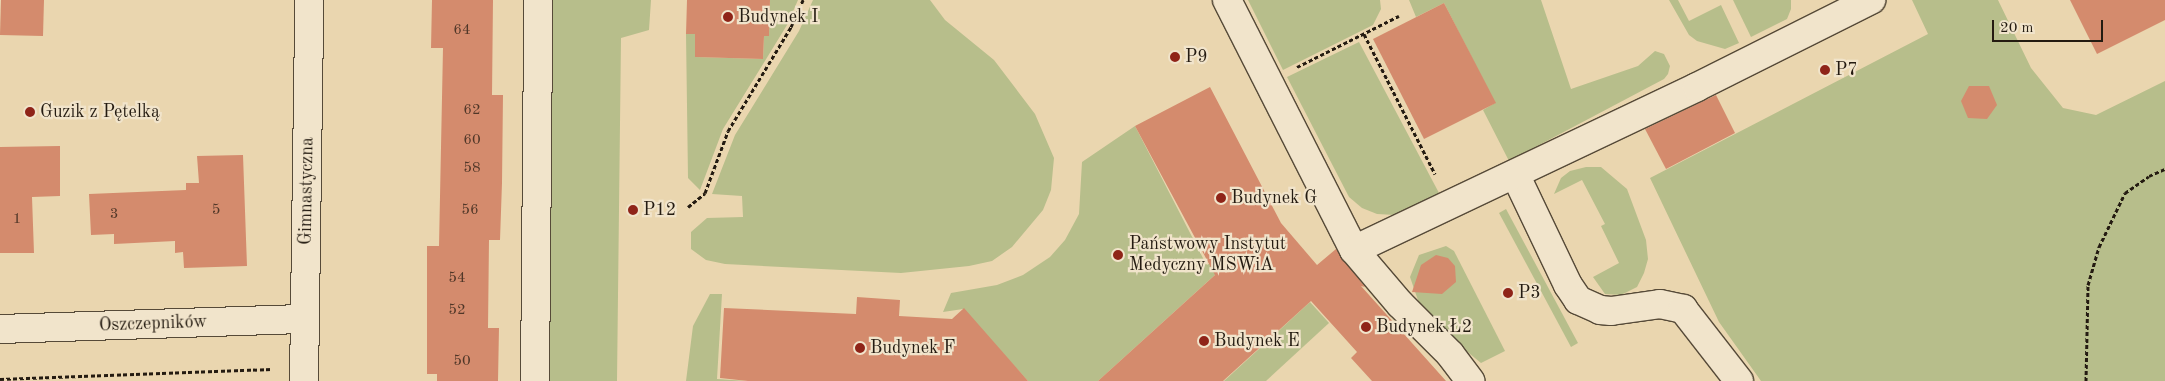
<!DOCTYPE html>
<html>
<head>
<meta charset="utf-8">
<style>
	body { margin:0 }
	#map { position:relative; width:2165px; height:381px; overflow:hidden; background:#ead6af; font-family:"Old Standard TT",serif }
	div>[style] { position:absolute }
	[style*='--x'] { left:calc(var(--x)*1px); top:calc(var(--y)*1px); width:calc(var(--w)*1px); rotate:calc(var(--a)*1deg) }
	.green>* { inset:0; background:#b7be8b }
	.building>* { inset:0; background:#d48b6d }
	.path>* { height:3px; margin-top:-1.5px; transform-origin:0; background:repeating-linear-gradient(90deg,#241b11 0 4px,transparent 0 6.5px) }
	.roads { filter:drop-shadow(1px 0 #564a38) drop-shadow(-1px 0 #564a38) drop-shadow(0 1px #564a38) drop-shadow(0 -1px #564a38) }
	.minor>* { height:28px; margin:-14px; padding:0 14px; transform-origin:14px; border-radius:14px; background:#f1e4cb }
	.dots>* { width:14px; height:14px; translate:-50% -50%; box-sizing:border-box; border:2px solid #f1e4cb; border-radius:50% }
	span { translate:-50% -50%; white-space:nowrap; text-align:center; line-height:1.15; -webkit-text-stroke:4.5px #f1e4cb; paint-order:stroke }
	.number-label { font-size:15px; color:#503728 }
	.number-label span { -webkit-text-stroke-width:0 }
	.poi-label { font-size:18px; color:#241b11 }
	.left { translate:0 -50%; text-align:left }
	.street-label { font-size:18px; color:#241b11 }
	.scale { position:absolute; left:1992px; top:20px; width:111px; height:22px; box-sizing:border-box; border:2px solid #241b11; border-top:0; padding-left:6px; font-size:15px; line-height:18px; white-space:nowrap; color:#241b11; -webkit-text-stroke:4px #f1e4cb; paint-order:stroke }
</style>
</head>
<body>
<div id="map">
	<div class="green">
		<i style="clip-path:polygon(553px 0,651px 0,649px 30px,621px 38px,617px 381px,548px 381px)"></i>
		<i style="clip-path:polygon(770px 0,798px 0,787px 25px,723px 129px,700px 190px,688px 178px,686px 34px,695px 34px,695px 57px,763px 59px,764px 36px,769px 35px)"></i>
		<i style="clip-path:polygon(813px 0,930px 0,945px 20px,994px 60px,1035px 114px,1054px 158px,1051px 190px,1043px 210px,1012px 247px,992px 261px,969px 266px,901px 273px,725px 264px,706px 260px,691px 249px,691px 232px,707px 218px,743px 217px,742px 196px,712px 194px,735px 135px,799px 31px)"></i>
		<i style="clip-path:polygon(1248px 0,1380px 0,1381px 9px,1373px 25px,1283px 70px)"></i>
		<i style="clip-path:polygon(1409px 0,1541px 0,1571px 89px,1638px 66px,1655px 51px,1664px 54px,1670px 66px,1668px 74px,1664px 79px,1509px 161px,1483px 110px,1495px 103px,1444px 3px,1416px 17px)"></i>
		<i style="clip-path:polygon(1669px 0,1678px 0,1689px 21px,1721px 5px,1739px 43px,1725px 49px,1697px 41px,1689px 35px)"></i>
		<i style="clip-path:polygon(1733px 0,1791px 0,1791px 9px,1787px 19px,1751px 37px)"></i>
		<i style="clip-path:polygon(1912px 0,1998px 0,2031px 68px,2063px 108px,2096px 115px,2165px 81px,2165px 381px,1761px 381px,1719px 322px,1650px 178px,1928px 34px)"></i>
		<i style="clip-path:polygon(1359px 42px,1439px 193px,1395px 215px,1377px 214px,1362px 208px,1349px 197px,1287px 77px)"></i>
		<i style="clip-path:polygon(1135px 126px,1205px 262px,1207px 265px,1222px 256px,1227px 264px,1098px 381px,1028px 381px,963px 309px,943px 312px,951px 293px,997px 285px,1023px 275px,1050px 257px,1065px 240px,1079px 214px,1082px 162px)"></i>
		<i style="clip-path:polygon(1586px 167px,1601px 167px,1627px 189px,1646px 240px,1648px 259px,1644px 273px,1637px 287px,1621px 295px,1605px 294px,1593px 277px,1619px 263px,1601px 226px,1605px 224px,1582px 180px,1554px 194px,1561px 178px,1570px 171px)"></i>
		<i style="clip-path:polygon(1506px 209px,1578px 343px,1571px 347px,1499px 213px)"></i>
		<i style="clip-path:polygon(1446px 246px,1454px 251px,1505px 351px,1481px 363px,1431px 322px,1420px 306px,1410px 277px,1419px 255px)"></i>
		<i style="clip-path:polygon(710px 294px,722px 294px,717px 379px,747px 381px,686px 381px,693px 326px)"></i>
		<i style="clip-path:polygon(1310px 302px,1329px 323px,1266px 381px,1224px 381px)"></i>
	</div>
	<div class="building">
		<i style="clip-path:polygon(1px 0,44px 0,43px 36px,0 35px)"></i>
		<i style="clip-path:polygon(432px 0,493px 0,492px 95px,503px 95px,502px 183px,500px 240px,489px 240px,488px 328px,499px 328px,498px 381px,437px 381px,437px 374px,427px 374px,427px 246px,439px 246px,443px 48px,431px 48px)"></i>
		<i style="clip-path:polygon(687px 0,770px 0,769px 36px,764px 36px,763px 59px,695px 57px,695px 34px,686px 34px)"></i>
		<i style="clip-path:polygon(2070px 0,2165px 0,2165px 20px,2097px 54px)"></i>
		<i style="clip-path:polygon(1444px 3px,1496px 103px,1424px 139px,1373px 39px)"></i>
		<i style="clip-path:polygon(1969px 86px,1989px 86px,1997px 105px,1987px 119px,1968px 118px,1961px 101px)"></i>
		<i style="clip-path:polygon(1210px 87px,1281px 223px,1317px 265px,1336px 249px,1365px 287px,1361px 286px,1446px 381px,1372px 381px,1351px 358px,1357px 352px,1311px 301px,1223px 381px,1098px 381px,1215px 275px,1135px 126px)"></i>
		<i style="clip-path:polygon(1716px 95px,1735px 133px,1666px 169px,1645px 129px)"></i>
		<i style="clip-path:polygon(60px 146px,60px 196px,32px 197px,34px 253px,0 253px,0 147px)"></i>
		<i style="clip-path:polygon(243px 155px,247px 266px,184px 268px,183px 252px,175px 253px,175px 241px,114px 244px,114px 234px,91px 235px,89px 194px,186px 190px,186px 183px,199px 183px,197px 156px)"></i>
		<i style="clip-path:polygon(1436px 255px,1448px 258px,1455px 266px,1456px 282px,1442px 294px,1412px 292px,1421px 265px)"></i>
		<i style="clip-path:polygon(857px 297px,900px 300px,899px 316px,952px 319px,964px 308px,1028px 381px,748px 381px,720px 378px,724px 308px,856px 314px)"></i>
	</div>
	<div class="path">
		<i style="--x:1364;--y:34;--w:157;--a:63.1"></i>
		<i style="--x:1297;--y:67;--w:114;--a:-26.6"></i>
		<i style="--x:688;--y:207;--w:22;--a:-39"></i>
		<i style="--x:705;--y:193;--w:66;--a:-69.6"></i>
		<i style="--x:728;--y:131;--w:122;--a:-58.8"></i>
		<i style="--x:791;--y:27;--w:30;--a:-66"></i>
		<i style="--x:0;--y:379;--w:272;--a:-2.1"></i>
		<i style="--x:2086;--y:381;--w:96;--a:-88.8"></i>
		<i style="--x:2088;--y:285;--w:40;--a:-74"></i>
		<i style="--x:2099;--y:247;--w:60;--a:-64.3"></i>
		<i style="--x:2125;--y:193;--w:29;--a:-35"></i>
		<i style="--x:2149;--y:176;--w:17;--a:-24"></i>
	</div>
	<div class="roads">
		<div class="minor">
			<i style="--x:1227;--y:0;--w:280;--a:63.1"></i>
			<i style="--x:1354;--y:250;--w:71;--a:49.6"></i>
			<i style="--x:1400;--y:304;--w:71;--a:45"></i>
			<i style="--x:1450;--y:354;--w:34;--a:53"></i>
			<i style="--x:1515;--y:174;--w:123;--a:64.5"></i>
			<i style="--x:1568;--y:285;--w:18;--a:56"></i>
			<i style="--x:1578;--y:300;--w:24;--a:24"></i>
			<i style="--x:1600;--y:310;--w:11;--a:5"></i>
			<i style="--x:1611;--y:311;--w:49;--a:-8.1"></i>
			<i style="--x:1660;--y:304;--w:24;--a:12"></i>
			<i style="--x:1683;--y:309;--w:91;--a:52.1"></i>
			<i style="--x:1354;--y:250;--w:380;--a:-25.4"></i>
			<i style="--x:1697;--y:87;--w:195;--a:-26.6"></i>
			<i style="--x:0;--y:329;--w:305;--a:-1.9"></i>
			<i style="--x:304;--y:381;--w:381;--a:-89.2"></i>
			<i style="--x:535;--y:381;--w:381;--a:-89.5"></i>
		</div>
	</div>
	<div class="dots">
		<i style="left:728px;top:17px;background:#8f2418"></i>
		<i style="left:1175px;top:57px;background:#8f2418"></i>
		<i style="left:1825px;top:70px;background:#8f2418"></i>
		<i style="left:30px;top:112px;background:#8f2418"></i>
		<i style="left:1221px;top:198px;background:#8f2418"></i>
		<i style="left:633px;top:210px;background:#8f2418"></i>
		<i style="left:1118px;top:255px;background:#8f2418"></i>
		<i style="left:1508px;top:293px;background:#8f2418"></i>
		<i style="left:1366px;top:327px;background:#8f2418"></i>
		<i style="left:1204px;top:341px;background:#8f2418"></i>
		<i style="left:860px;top:348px;background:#8f2418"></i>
	</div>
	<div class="number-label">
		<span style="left:462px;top:31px">64</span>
		<span style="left:472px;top:111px">62</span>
		<span style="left:472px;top:141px">60</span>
		<span style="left:472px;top:169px">58</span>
		<span style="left:216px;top:211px">5</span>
		<span style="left:470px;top:211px">56</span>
		<span style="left:114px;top:215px">3</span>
		<span style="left:17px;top:220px">1</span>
		<span style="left:457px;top:279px">54</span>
		<span style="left:457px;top:311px">52</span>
		<span style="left:462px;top:362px">50</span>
	</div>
	<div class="poi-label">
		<span class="left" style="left:738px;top:17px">Budynek I</span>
		<span class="left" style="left:1185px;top:57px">P9</span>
		<span class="left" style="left:1835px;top:70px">P7</span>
		<span class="left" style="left:40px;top:112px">Guzik z Pętelką</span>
		<span class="left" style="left:1231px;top:198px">Budynek G</span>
		<span class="left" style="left:643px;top:210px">P12</span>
		<span class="left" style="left:1129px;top:255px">Państwowy Instytut<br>Medyczny MSWiA</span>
		<span class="left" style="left:1518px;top:293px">P3</span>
		<span class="left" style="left:1376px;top:327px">Budynek Ł2</span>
		<span class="left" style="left:1214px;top:341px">Budynek E</span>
		<span class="left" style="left:870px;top:348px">Budynek F</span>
	</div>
	<div class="street-label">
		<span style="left:307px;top:191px;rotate:-89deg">Gimnastyczna</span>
		<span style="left:153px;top:324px;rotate:-2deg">Oszczepników</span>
	</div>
	<div class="scale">20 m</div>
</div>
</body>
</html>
